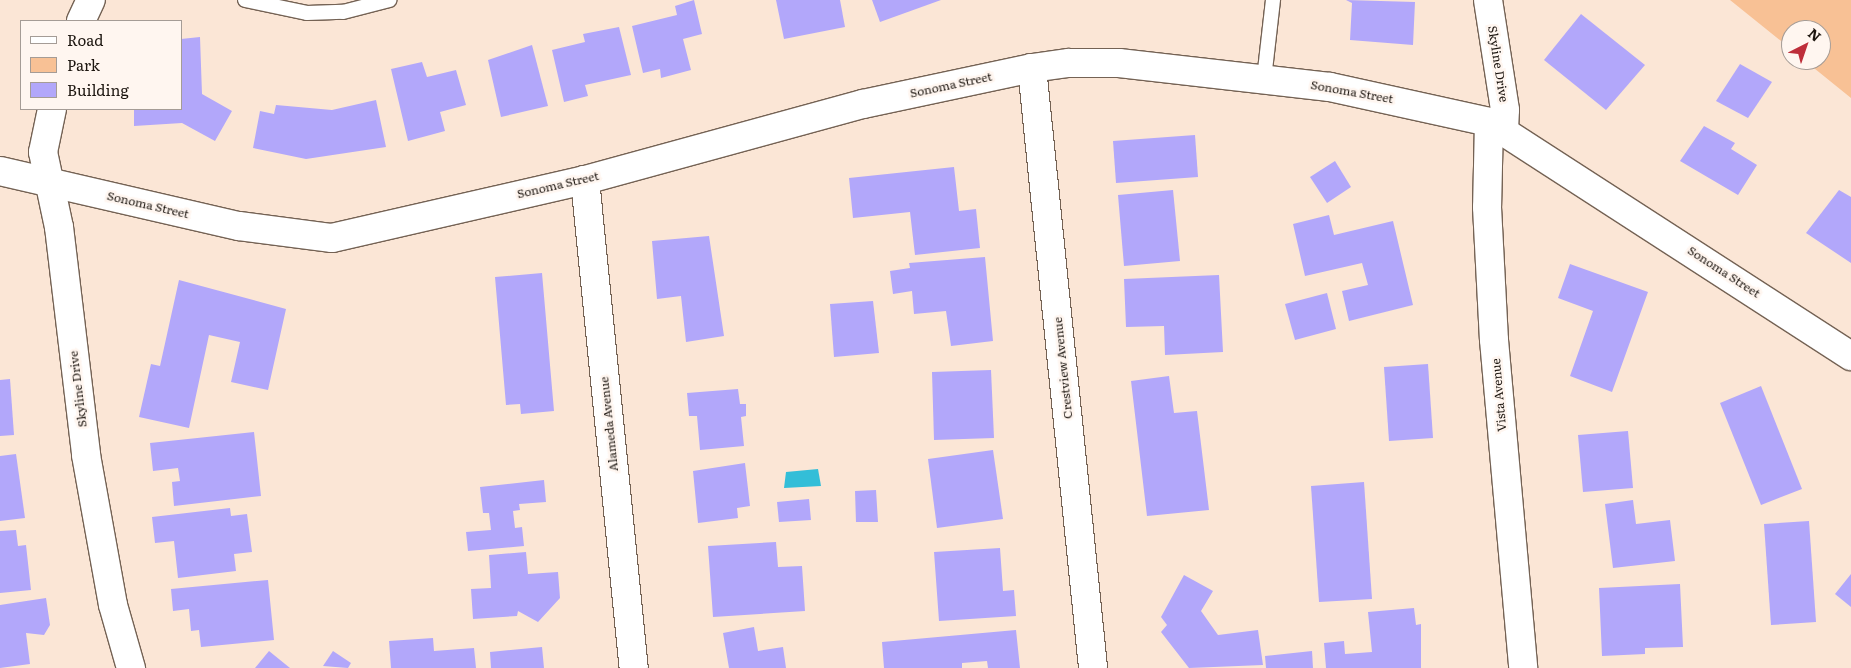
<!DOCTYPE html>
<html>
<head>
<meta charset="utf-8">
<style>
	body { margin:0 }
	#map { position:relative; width:1851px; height:668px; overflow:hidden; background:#fbe6d6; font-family:Literata,serif }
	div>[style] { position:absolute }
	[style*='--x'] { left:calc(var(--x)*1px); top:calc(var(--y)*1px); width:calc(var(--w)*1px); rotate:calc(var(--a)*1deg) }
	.green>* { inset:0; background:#f8c195 }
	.water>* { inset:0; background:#33bed8 }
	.building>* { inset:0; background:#b2a7fa }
	.roads { filter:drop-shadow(1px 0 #746254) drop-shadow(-1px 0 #746254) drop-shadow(0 1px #746254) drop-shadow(0 -1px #746254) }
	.service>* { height:14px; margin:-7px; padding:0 7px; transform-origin:7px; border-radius:7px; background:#fff }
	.minor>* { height:28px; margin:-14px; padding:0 14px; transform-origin:14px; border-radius:14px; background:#fff }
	span { translate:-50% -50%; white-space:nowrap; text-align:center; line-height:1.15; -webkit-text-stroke:5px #fff6f0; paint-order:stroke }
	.street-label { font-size:12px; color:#1d1610 }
	.legend { position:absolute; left:20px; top:20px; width:162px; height:90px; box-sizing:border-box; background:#fff6f0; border:1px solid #a59c96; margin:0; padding:6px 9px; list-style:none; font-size:15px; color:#1d1610 }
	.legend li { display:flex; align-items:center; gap:10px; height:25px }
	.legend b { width:25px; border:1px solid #a59c96 }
	.north { position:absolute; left:1781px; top:20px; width:50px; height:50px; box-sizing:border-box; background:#fff6f0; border:1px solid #a59c96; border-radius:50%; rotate:41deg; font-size:14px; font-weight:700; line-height:20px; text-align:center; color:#1d1610 }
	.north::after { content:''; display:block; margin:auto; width:18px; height:22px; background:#be2e3a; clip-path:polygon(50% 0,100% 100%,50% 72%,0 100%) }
</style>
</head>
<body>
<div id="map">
	<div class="green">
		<i style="clip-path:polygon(1730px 0,1851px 0,1851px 98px,1804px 60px,1821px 60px,1821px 30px,1791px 30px,1791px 49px)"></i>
	</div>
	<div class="water">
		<i style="clip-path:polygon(818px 469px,821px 486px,784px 488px,786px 472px)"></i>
	</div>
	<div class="building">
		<i style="clip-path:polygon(694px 0,702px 34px,683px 39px,691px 70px,661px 78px,660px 69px,643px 73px,632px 26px,677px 15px,675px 6px)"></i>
		<i style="clip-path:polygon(776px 0,840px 0,845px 27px,784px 39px)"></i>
		<i style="clip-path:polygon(872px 0,941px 0,880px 22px)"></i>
		<i style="clip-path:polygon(1346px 0,1415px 2px,1413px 45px,1350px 40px,1352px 3px)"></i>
		<i style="clip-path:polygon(1581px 14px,1645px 65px,1606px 110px,1544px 60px)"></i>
		<i style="clip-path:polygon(619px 27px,631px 75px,585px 85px,588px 96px,564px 102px,552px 50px,585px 42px,583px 34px)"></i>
		<i style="clip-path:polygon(200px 37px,202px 94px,232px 111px,215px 141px,182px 123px,134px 126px,134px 109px,181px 109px,181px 39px)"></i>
		<i style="clip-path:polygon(532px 45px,548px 106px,501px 117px,488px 60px)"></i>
		<i style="clip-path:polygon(422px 62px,427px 77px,456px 70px,466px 105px,440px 112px,445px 131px,408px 141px,391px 69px)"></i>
		<i style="clip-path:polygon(1740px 64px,1772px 82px,1748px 118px,1716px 101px)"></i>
		<i style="clip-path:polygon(376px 100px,386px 147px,306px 159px,253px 148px,260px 111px,274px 114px,276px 105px,332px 110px)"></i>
		<i style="clip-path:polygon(1704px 126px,1735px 143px,1731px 149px,1757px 165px,1738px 195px,1680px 161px)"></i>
		<i style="clip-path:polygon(1195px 135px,1198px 177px,1116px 183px,1113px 141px)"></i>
		<i style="clip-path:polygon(1335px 161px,1351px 187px,1327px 203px,1310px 177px)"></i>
		<i style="clip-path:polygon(954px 167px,959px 211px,976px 209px,980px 248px,915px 255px,910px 212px,853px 218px,849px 178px)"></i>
		<i style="clip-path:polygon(1173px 190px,1180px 261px,1124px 266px,1118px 195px)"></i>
		<i style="clip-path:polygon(1839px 190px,1851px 197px,1851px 263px,1806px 233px)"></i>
		<i style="clip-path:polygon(1329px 215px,1334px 235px,1393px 221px,1413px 305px,1349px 321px,1342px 291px,1368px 285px,1362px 263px,1305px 276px,1293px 224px)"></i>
		<i style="clip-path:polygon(709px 236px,724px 336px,686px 342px,681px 296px,657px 299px,652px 241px)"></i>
		<i style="clip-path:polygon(985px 257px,993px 341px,951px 346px,946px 311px,914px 314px,912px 291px,893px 294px,890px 271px,910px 268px,909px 263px)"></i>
		<i style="clip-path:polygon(1570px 264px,1648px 292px,1612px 392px,1570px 376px,1593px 311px,1558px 298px)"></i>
		<i style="clip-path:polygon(542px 273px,554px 411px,521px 414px,520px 404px,506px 405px,495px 277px)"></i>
		<i style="clip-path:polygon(1219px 275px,1223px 352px,1165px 355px,1164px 326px,1126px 327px,1124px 279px)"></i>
		<i style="clip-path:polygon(179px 280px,286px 309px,268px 390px,231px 382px,240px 342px,209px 335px,189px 428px,139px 417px,151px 364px,160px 366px)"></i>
		<i style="clip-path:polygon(1327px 293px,1336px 329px,1295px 340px,1285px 304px)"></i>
		<i style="clip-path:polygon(873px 301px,879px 353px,834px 357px,830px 304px)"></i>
		<i style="clip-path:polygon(1428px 364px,1433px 438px,1389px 441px,1384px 367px)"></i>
		<i style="clip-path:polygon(991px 370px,994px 438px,934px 440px,932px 372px)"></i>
		<i style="clip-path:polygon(1169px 376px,1174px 413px,1197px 411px,1209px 510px,1147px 516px,1131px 381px)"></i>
		<i style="clip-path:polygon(10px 379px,14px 435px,0 436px,0 380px)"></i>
		<i style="clip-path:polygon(1761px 386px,1802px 489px,1761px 505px,1720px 403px)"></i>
		<i style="clip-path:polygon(738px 389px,740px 404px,746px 404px,746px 416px,741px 417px,744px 446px,700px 450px,697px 416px,689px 416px,687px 393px)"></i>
		<i style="clip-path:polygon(1628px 431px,1633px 488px,1583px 492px,1578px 435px)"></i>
		<i style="clip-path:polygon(254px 432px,261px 496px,174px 506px,172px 482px,180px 481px,178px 468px,153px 471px,150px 443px)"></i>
		<i style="clip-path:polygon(993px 450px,1003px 519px,937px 528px,928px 459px)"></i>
		<i style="clip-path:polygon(16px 454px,25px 518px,0 521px,0 456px)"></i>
		<i style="clip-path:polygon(745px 463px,750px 506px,737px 508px,738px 518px,698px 523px,693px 471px)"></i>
		<i style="clip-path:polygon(544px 480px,546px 502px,519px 504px,520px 510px,513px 511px,515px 528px,522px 527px,524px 546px,468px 551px,466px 532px,491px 530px,489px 513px,483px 513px,480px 487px)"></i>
		<i style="clip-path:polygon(1364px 482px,1372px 599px,1319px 602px,1311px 486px)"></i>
		<i style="clip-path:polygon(876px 490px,878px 522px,856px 522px,855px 491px)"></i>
		<i style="clip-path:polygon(809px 499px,811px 520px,779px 522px,777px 502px)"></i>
		<i style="clip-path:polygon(1633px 500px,1636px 524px,1670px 520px,1675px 561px,1613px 568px,1605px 504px)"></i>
		<i style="clip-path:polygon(230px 508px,231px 516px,247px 514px,252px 552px,234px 554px,236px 571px,178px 578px,174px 541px,155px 543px,152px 517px)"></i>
		<i style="clip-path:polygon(1809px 521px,1816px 622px,1771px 625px,1764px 524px)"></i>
		<i style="clip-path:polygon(16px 530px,18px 546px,26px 545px,31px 590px,0 593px,0 531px)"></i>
		<i style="clip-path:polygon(776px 542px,778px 567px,802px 566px,805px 611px,713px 617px,708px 546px)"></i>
		<i style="clip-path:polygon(1000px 548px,1003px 591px,1014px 590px,1016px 616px,939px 621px,934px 552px)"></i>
		<i style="clip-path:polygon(526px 552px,528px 574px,558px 572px,560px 598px,538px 622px,518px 611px,517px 616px,473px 619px,471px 589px,491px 588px,489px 555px)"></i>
		<i style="clip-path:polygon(1851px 574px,1851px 607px,1835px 594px)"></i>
		<i style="clip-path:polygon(1184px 575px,1213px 591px,1201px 611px,1218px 635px,1258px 630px,1263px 665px,1189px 668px,1161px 632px,1167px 625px,1161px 617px)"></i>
		<i style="clip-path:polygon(268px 580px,274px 640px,201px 647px,199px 630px,191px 631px,189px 609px,173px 611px,171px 589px)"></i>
		<i style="clip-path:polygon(1680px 584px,1683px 647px,1645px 648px,1645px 654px,1602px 656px,1599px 588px)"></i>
		<i style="clip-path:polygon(46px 598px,50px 625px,44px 635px,26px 633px,30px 664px,0 668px,0 605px)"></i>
		<i style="clip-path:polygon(1414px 608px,1416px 625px,1421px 624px,1421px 668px,1326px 668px,1324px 643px,1344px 641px,1345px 654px,1372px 652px,1368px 612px)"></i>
		<i style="clip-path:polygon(754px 627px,758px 651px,783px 647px,786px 668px,729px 668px,723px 633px)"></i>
		<i style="clip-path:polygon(1016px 630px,1020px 668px,988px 668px,987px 661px,962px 663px,962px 668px,884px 668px,882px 642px)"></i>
		<i style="clip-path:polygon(433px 638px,434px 651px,474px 648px,476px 668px,391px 668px,389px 641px)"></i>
		<i style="clip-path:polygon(542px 647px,544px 668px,491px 668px,490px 652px)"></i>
		<i style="clip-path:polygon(269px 651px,290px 668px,255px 668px)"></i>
		<i style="clip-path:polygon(333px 651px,351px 663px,348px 668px,323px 666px)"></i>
		<i style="clip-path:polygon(1312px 651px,1313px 668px,1266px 668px,1265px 656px)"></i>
	</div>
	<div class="roads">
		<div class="service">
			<i style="--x:245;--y:0;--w:63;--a:11.8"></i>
			<i style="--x:307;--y:13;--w:36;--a:-2"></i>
			<i style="--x:343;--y:12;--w:48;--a:-14.6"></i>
			<i style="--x:1264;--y:79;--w:80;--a:-83.5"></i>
		</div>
		<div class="minor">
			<i style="--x:1488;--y:0;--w:111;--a:81.2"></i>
			<i style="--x:1505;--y:110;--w:19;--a:93"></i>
			<i style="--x:81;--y:21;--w:23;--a:-65"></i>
			<i style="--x:1032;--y:68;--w:603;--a:84.19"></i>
			<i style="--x:52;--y:109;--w:44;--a:101.8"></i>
			<i style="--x:43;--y:152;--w:77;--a:78"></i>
			<i style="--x:59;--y:227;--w:230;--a:83.2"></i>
			<i style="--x:86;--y:455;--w:152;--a:79.8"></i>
			<i style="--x:113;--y:605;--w:66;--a:74.1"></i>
			<i style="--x:1489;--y:122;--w:85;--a:91.3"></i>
			<i style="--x:1487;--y:207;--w:133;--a:87"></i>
			<i style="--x:1494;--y:340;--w:329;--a:84.9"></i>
			<i style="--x:0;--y:171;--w:245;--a:13"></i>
			<i style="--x:239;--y:226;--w:94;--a:7.4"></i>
			<i style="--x:332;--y:238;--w:260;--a:-12.9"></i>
			<i style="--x:585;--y:180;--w:288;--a:-15.3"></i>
			<i style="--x:863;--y:104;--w:173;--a:-12"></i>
			<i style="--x:1032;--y:68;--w:37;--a:-8"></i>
			<i style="--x:1069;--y:63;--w:50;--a:0"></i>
			<i style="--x:1119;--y:63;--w:212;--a:6.5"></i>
			<i style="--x:1330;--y:87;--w:163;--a:12.4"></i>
			<i style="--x:1489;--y:122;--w:431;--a:32.9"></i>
			<i style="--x:585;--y:180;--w:490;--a:84.3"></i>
		</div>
	</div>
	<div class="street-label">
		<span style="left:1498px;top:64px;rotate:81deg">Skyline Drive</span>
		<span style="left:951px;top:85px;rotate:-12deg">Sonoma Street</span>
		<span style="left:1352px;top:92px;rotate:10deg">Sonoma Street</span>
		<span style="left:558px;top:185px;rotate:-13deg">Sonoma Street</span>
		<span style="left:148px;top:205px;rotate:13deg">Sonoma Street</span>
		<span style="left:1724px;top:272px;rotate:33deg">Sonoma Street</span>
		<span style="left:1063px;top:368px;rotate:-96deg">Crestview Avenue</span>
		<span style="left:78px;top:389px;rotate:-97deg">Skyline Drive</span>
		<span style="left:1499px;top:395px;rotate:-95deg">Vista Avenue</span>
		<span style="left:609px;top:424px;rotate:-96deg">Alameda Avenue</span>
	</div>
	<ul class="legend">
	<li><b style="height:6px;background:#fff"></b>Road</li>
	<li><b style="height:14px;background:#f8c195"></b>Park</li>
	<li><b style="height:14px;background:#b2a7fa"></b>Building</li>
	</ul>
	<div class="north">N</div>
</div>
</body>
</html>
